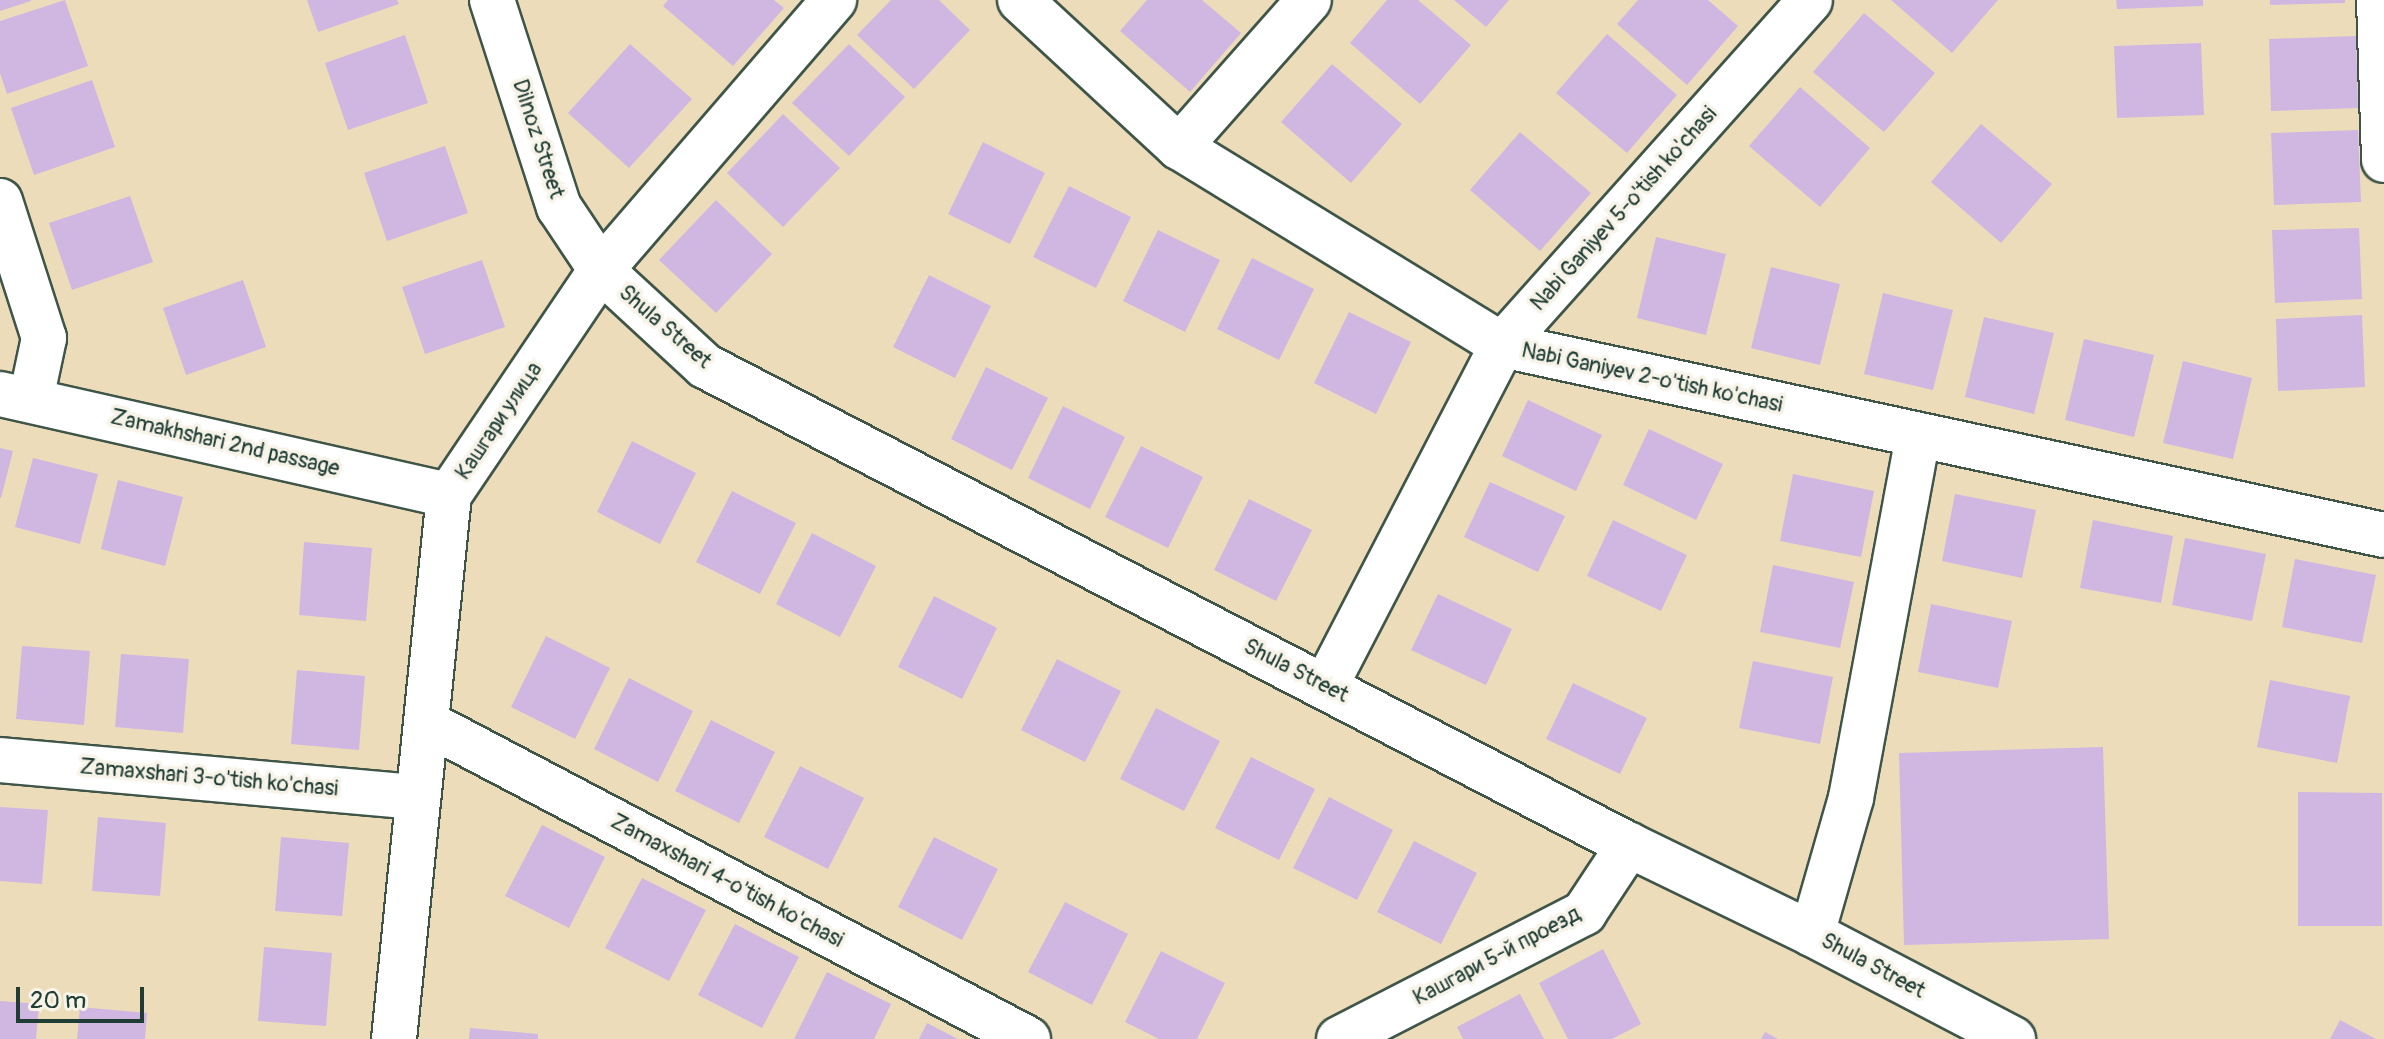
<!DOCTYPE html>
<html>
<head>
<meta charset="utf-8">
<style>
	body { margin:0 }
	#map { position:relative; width:2384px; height:1039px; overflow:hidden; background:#eddcba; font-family:Pangolin,sans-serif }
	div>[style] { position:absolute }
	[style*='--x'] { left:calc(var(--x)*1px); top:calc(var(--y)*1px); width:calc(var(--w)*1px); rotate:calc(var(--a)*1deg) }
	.building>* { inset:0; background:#cfb7e2 }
	.roads { filter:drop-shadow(2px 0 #3e5548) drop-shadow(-2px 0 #3e5548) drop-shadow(0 2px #3e5548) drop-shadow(0 -2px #3e5548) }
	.minor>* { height:44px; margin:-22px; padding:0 22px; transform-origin:22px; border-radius:22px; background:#fff }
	span { translate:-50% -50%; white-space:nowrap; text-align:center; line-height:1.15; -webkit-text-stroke:7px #f7f3e8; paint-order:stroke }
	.street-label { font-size:22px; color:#1f3d34 }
	.scale { position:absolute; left:16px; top:987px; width:128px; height:36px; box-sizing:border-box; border:4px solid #1f3d34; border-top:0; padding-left:10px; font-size:24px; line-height:28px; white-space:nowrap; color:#1f3d34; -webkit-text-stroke:6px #f7f3e8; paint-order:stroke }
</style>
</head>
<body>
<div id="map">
	<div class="building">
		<i style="clip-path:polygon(0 0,31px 0,31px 1px,0 11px)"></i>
		<i style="clip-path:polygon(65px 0,88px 66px,7px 94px,0 73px,0 21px)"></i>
		<i style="clip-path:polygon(307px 0,397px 0,399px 4px,318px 32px)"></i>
		<i style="clip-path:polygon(668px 0,774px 0,784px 8px,733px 66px,663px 6px)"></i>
		<i style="clip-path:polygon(891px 0,939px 0,970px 30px,914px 89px,857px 35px)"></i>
		<i style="clip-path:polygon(1147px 0,1202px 0,1241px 33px,1190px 92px,1120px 31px)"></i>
		<i style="clip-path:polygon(1387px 0,1418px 0,1471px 45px,1420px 104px,1350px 43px)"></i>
		<i style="clip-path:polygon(1454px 0,1509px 0,1486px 27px)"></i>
		<i style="clip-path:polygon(1638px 0,1708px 0,1738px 26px,1687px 85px,1617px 24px)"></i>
		<i style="clip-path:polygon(1891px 0,1998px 0,1952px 53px)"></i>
		<i style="clip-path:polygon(2116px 0,2203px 0,2203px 6px,2117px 9px)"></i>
		<i style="clip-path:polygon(2270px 0,2345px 0,2345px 3px,2270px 5px)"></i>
		<i style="clip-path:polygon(1864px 13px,1935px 73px,1884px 132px,1813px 72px)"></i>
		<i style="clip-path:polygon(1607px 34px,1677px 95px,1627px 153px,1556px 93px)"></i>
		<i style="clip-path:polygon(405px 35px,428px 103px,348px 130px,325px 63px)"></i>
		<i style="clip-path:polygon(2356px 36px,2358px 108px,2271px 111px,2269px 39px)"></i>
		<i style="clip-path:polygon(2201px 43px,2204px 115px,2117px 118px,2114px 46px)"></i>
		<i style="clip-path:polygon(630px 44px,692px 99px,629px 168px,568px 113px)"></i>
		<i style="clip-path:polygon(849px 44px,905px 97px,849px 156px,792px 103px)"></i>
		<i style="clip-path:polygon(1332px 64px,1402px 124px,1351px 183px,1281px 122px)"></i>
		<i style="clip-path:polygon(92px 80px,115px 147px,34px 175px,11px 108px)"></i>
		<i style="clip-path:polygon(1800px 87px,1870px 148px,1820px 207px,1749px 146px)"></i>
		<i style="clip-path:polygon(783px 114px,840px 168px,783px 227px,727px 173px)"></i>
		<i style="clip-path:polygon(1981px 124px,2052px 184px,2001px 243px,1931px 182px)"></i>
		<i style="clip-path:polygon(2358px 130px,2361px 202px,2274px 205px,2271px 133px)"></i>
		<i style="clip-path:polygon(1520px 132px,1591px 193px,1540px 251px,1470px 190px)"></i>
		<i style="clip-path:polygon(983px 142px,1045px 173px,1010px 244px,948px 214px)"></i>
		<i style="clip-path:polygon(445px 146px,468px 213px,387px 241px,364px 173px)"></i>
		<i style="clip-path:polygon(1069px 186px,1131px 217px,1096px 288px,1033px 257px)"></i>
		<i style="clip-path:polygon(130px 196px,153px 262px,72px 290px,49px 223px)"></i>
		<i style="clip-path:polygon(716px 200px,772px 254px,716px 313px,659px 260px)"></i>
		<i style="clip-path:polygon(2359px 228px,2362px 299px,2275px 303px,2272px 230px)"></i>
		<i style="clip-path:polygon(1158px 230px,1220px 260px,1185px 332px,1123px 301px)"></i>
		<i style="clip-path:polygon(1656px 237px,1726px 254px,1706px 335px,1637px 318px)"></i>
		<i style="clip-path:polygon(1252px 258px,1314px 289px,1279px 360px,1217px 329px)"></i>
		<i style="clip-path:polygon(482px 260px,505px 327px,425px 354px,402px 287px)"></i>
		<i style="clip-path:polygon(1771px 267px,1840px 284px,1820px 365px,1751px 348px)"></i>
		<i style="clip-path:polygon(929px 275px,991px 306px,955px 378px,893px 347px)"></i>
		<i style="clip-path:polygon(243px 280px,266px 347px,186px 375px,163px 308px)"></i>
		<i style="clip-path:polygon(1883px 293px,1953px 310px,1933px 390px,1864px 374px)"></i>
		<i style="clip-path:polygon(1349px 312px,1411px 342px,1376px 414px,1314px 383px)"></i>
		<i style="clip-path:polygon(2362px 315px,2365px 387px,2278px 391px,2276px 319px)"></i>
		<i style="clip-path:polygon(1984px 317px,2054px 333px,2034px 414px,1965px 397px)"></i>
		<i style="clip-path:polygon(2084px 339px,2154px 355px,2134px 437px,2065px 420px)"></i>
		<i style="clip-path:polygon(2183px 361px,2252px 378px,2233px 459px,2163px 443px)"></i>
		<i style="clip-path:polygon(986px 367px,1048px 398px,1012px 470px,951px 439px)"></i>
		<i style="clip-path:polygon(1528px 400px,1602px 435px,1576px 491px,1502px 456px)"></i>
		<i style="clip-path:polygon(1063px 406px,1125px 437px,1090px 509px,1028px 478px)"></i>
		<i style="clip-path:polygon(1649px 429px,1723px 464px,1696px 520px,1623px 485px)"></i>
		<i style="clip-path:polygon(632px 441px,696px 473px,660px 544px,597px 512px)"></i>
		<i style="clip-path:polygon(1141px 446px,1203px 477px,1168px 548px,1105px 517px)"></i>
		<i style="clip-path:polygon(0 448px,13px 451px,1px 498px,0 498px)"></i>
		<i style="clip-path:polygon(33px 458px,98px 474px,80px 544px,15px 527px)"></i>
		<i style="clip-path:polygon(1793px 474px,1874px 491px,1861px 557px,1780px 541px)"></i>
		<i style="clip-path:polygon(118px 480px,183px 497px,165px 566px,101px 549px)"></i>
		<i style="clip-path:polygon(1490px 482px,1565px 516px,1538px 572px,1464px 537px)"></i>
		<i style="clip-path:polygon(732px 491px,796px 523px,760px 594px,696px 562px)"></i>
		<i style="clip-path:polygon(1955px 494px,2036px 510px,2022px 578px,1942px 561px)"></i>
		<i style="clip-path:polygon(1249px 499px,1312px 530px,1276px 601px,1214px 570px)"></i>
		<i style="clip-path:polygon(1613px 520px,1687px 555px,1661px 611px,1587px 576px)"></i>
		<i style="clip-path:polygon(2093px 520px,2173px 536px,2161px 603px,2080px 588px)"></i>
		<i style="clip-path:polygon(812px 533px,876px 566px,840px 637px,776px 604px)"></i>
		<i style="clip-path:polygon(2185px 538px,2266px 554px,2252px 621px,2172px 605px)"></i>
		<i style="clip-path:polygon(304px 542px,372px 548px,366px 621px,299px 615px)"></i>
		<i style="clip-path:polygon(2295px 559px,2376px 575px,2362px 643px,2282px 627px)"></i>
		<i style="clip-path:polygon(1773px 565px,1854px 582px,1840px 648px,1760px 632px)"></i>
		<i style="clip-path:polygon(1438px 594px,1512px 629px,1486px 685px,1411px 650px)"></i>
		<i style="clip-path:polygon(934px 596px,997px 628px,962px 699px,898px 667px)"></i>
		<i style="clip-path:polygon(1931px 604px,2012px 621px,1998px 688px,1918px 672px)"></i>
		<i style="clip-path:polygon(546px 636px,610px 668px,575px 739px,511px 707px)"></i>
		<i style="clip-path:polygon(22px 646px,90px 651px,84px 725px,16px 719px)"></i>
		<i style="clip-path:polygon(121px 654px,189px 659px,183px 733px,115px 727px)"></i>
		<i style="clip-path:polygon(1057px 659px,1121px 691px,1085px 762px,1021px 730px)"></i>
		<i style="clip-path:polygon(1753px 661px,1833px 677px,1820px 744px,1739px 728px)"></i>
		<i style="clip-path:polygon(297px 670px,365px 676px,359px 750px,291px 744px)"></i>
		<i style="clip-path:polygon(629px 678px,693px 711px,658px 782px,594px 749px)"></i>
		<i style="clip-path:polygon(2270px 680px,2350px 696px,2337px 763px,2257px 747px)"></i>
		<i style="clip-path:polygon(1573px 683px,1647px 718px,1620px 774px,1546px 739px)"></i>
		<i style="clip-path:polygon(1156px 708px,1220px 741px,1184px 811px,1120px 779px)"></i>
		<i style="clip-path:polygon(711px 720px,775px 752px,739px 823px,675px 791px)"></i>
		<i style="clip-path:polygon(2103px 747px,2109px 939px,1904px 945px,1899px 753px)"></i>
		<i style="clip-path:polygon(1251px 757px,1315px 789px,1279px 860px,1215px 828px)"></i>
		<i style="clip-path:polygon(800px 766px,864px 798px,828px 869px,764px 837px)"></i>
		<i style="clip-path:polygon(2298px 792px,2382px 793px,2382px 926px,2298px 926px)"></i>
		<i style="clip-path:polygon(1329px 797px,1393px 830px,1357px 900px,1293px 868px)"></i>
		<i style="clip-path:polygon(0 807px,48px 810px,42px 884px,0 881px)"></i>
		<i style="clip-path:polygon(98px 817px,166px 823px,160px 896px,92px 891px)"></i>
		<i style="clip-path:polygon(542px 825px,605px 857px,569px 928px,505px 896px)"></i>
		<i style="clip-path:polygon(281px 837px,349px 843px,342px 916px,275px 911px)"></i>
		<i style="clip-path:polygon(934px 837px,998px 869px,962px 940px,898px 907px)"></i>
		<i style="clip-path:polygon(1414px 841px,1477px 873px,1441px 944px,1377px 912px)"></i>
		<i style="clip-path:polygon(642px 878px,706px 910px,669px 981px,605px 948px)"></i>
		<i style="clip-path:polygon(1065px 902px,1128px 934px,1092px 1005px,1028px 972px)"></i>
		<i style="clip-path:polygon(735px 924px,799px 957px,762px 1028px,698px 995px)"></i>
		<i style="clip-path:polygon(264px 947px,332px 953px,326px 1026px,258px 1021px)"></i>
		<i style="clip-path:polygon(1603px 949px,1641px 1024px,1612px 1039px,1568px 1039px,1539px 983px)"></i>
		<i style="clip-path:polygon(1161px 951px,1225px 983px,1197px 1039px,1159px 1039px,1125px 1022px)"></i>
		<i style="clip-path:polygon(827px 972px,891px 1004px,874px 1039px,794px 1039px)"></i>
		<i style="clip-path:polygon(1520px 994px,1544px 1039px,1463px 1039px,1457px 1027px)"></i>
		<i style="clip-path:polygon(0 1001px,39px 1004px,36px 1039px,0 1039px)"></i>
		<i style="clip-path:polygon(80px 1007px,147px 1013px,145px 1039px,77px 1039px)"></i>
		<i style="clip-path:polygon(2340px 1020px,2376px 1039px,2330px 1039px)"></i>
		<i style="clip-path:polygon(927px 1023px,958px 1039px,919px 1039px)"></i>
		<i style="clip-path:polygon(470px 1028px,538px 1034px,538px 1039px,469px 1039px)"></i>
		<i style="clip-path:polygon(1765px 1032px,1778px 1039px,1761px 1039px)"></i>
	</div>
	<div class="roads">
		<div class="minor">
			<i style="--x:492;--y:0;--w:218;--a:72.1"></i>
			<i style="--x:559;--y:207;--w:76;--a:56.3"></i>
			<i style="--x:601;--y:270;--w:142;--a:42.7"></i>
			<i style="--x:705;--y:366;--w:1041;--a:27.4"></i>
			<i style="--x:1629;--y:845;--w:203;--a:25.9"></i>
			<i style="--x:1812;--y:934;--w:227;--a:27.6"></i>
			<i style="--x:1020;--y:0;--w:217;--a:42.8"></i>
			<i style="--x:1179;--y:147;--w:379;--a:31.5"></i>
			<i style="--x:1502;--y:345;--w:902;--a:12.16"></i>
			<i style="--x:2379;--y:0;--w:160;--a:88.2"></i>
			<i style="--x:1179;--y:147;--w:196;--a:-48.5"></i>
			<i style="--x:0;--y:201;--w:144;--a:72.2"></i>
			<i style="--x:44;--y:338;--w:62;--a:102"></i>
			<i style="--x:0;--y:394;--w:460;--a:12.7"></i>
			<i style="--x:1325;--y:687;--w:385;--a:-62.6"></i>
			<i style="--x:1502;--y:345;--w:462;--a:-48.2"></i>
			<i style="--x:427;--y:723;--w:679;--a:27.73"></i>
			<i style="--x:0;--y:760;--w:419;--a:5.1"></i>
			<i style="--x:1812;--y:934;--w:141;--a:-74"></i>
			<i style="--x:1851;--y:798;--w:369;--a:-79.5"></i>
			<i style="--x:394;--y:1039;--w:547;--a:-84.23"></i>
			<i style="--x:449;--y:495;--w:272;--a:-56"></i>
			<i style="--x:601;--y:270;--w:357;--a:-49.2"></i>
			<i style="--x:1339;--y:1039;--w:276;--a:-27.2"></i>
			<i style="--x:1584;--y:913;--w:82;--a:-56.5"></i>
		</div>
	</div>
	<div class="street-label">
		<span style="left:538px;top:139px;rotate:72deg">Dilnoz Street</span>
		<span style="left:1624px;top:209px;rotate:-48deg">Nabi Ganiyev 5-o'tish ko'chasi</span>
		<span style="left:665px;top:327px;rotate:41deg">Shula Street</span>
		<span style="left:1652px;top:378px;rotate:12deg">Nabi Ganiyev 2-o'tish ko'chasi</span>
		<span style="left:499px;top:421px;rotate:-56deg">Кашгари улица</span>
		<span style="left:225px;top:443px;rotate:13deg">Zamakhshari 2nd passage</span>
		<span style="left:1296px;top:671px;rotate:27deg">Shula Street</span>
		<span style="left:209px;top:778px;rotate:5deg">Zamaxshari 3-o'tish ko'chasi</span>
		<span style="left:727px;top:881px;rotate:28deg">Zamaxshari 4-o'tish ko'chasi</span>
		<span style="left:1497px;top:956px;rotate:-28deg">Кашгари 5-й проезд</span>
		<span style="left:1873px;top:966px;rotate:28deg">Shula Street</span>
	</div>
	<div class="scale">20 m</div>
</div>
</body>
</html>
